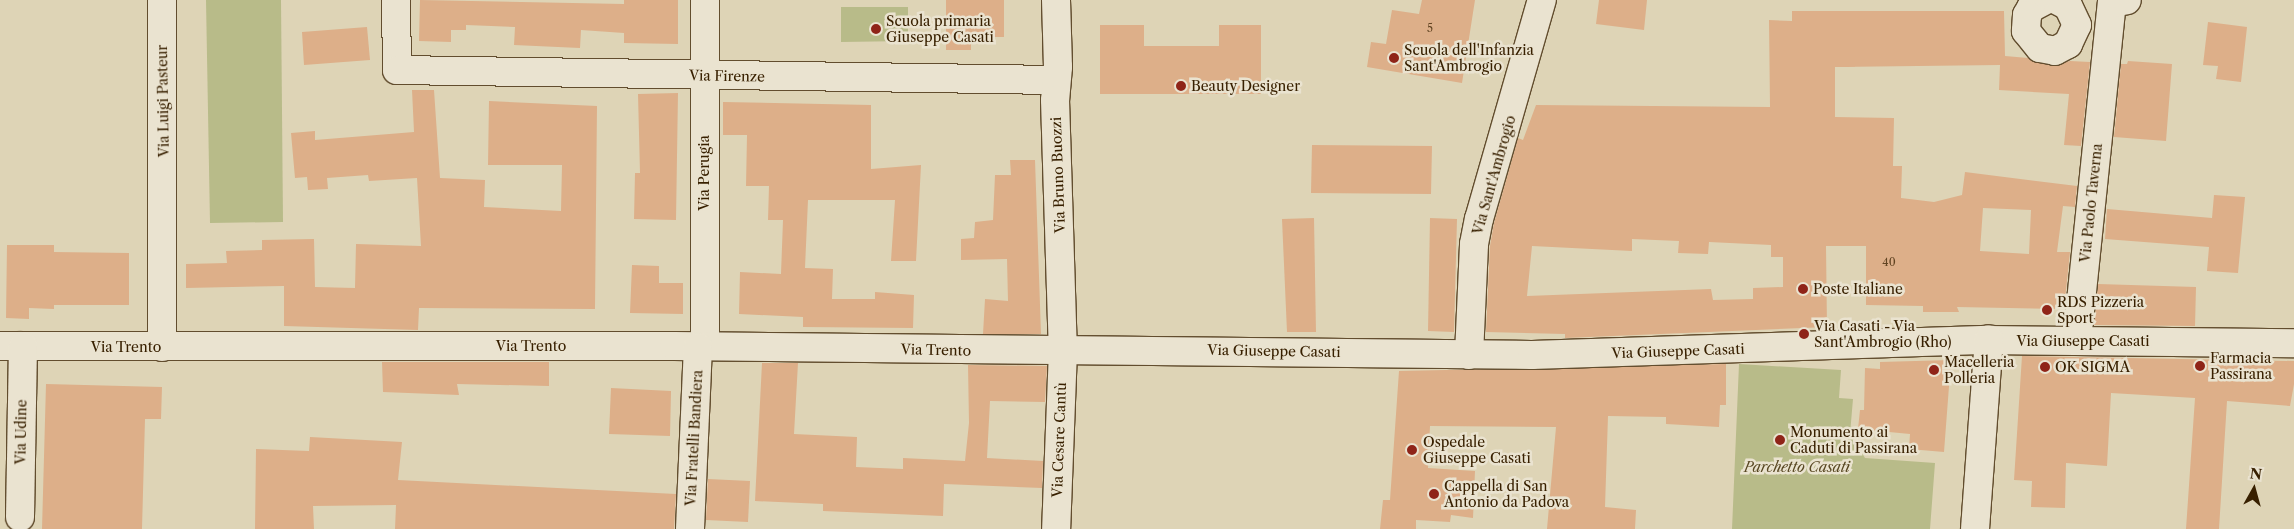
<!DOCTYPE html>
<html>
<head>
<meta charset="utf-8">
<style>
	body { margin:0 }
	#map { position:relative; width:2294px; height:529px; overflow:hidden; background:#ded4b6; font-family:"Libre Caslon Text",serif }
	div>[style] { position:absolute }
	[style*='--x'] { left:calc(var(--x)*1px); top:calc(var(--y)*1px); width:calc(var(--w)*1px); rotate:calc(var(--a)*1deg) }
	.green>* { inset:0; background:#b8bb89 }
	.building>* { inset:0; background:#ddaf89 }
	.roads { filter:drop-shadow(1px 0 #624d2e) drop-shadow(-1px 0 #624d2e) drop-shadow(0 1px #624d2e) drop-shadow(0 -1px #624d2e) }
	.street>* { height:28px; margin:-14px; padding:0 14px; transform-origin:14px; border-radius:14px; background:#eae3d0 }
	.dots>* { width:14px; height:14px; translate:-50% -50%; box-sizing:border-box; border:2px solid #eae3d0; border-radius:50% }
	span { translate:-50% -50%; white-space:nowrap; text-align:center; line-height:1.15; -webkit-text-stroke:5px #eae3d0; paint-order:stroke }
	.number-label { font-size:11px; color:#614422 }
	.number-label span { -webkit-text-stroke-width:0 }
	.poi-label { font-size:14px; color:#382000 }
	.left { translate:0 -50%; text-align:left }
	.street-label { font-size:14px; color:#382000 }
	.park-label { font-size:14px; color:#584722; font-style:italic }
	.north { position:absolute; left:2229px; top:464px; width:50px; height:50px; -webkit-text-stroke:4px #eae3d0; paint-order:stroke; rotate:7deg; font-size:14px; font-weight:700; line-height:20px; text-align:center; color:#382000 }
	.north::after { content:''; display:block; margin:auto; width:18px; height:22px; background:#382000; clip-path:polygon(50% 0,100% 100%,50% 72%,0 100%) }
</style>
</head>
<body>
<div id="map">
	<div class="green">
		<i style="clip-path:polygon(206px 0,281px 0,283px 222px,210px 223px)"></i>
		<i style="clip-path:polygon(841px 7px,908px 7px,908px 41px,841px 42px)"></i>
		<i style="clip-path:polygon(1739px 364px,1841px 370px,1839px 398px,1853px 399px,1850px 434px,1865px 458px,1935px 463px,1930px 529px,1732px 529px)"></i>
	</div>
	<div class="building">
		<i style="clip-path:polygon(420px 0,624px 4px,624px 0,678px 0,678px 44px,624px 43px,624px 33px,581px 30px,580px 48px,514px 45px,515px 27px,466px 25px,466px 30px,451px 30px,451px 42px,419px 41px)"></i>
		<i style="clip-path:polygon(946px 0,1004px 0,1004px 37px,971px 37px,971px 50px,946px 50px)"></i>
		<i style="clip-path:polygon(1422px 0,1475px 0,1462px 83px,1367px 67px,1371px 42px,1386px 44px,1392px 10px,1419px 14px)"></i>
		<i style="clip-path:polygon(1599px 0,1647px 0,1644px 30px,1596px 24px)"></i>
		<i style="clip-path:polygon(evenodd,1792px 11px,2004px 11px,2005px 56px,2028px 58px,2052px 66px,2070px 61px,2090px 62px,2081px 146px,2064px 145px,2069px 94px,1999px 90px,2000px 65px,1835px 67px,1835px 117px,1894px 118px,1893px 166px,1902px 166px,1901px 198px,1934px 202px,1962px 195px,1965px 172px,2077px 186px,2075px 207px,2063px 206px,2057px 252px,2070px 252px,2064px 309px,1957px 307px,1959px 312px,1923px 312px,1923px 306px,1866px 305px,1866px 246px,1826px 246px,1827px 327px,1565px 338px,1565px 334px,1486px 332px,1490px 246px,1494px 223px,1518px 138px,1523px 140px,1536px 105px,1770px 107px,1769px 20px,1792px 21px,1792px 11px,1983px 208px,2031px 210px,2029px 254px,1980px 251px,1983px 208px,1792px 11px,1632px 239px,1679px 241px,1678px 253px,1708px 254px,1709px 242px,1771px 245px,1771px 257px,1783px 257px,1783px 287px,1753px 288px,1753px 299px,1713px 300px,1711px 289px,1527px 296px,1532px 246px,1632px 251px,1632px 239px)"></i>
		<i style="clip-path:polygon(2208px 22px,2247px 27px,2241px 82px,2216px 79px,2218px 66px,2203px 65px)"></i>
		<i style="clip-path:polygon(1100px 25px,1144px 25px,1144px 46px,1219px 46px,1219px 25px,1261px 25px,1261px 94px,1100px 94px)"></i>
		<i style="clip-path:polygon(367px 27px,370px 60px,304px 65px,302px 32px)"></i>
		<i style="clip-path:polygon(2128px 61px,2172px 64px,2166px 141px,2114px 137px,2121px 64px,2127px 64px)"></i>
		<i style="clip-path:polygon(412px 90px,434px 90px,440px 178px,485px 180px,484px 207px,561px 211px,562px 165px,488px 165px,489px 101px,597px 106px,595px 309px,419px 308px,418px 330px,284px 326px,284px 286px,186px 288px,186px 264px,227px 263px,226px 251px,262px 250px,262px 240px,314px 239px,315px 287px,355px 288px,356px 244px,421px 246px,417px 178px,369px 181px,368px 175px,327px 178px,328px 189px,308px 190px,307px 177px,295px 178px,291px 133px,315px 131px,315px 140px,414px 132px)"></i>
		<i style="clip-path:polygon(678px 93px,676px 220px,634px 219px,635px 173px,640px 173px,638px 94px)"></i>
		<i style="clip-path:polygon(723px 102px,871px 105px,871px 169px,921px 165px,916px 261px,891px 261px,895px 200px,808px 200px,805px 268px,833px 269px,832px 299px,875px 299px,875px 292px,914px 295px,913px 328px,803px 327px,803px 317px,739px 314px,740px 272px,781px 274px,783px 220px,768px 220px,769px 186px,746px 186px,747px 135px,723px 135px)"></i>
		<i style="clip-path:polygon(1312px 145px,1432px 146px,1431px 194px,1311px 193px)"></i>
		<i style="clip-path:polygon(1010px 160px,1035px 160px,1041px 334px,983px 334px,985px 299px,1008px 301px,1007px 259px,961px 260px,961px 239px,974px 238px,975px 222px,993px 220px,995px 175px,1011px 175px)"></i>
		<i style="clip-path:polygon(2214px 195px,2245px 197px,2238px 273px,2207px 271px,2209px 247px,2105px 239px,2107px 209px,2212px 218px)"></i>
		<i style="clip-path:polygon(1314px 218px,1316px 332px,1287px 332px,1282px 219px)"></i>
		<i style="clip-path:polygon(1430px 218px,1457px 219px,1454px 332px,1428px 331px)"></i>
		<i style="clip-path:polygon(7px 245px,54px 245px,54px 252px,129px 253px,129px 305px,54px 305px,54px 309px,29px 308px,29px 319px,6px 318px)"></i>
		<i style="clip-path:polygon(632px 265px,659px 266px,659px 283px,683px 283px,683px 314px,630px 313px)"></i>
		<i style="clip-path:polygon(2098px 284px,2196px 287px,2195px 326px,2094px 325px)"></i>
		<i style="clip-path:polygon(2022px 356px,2294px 361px,2294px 384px,2290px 406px,2227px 401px,2219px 529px,2186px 529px,2195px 398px,2111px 393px,2107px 466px,2066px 463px,2065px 508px,2031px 507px,2032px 481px,2014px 480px)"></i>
		<i style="clip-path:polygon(1951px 360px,1944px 452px,1909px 449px,1910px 434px,1858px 429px,1860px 410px,1864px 410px,1865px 368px,1880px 369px,1880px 362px)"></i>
		<i style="clip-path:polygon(382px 362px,549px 362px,549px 386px,457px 384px,459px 395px,383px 392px)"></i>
		<i style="clip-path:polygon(762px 363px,798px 363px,794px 434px,857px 437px,856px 467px,903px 469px,903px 458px,965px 461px,969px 423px,968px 365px,1047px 366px,1045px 402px,990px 401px,987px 458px,1043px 461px,1042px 488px,944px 484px,943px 516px,823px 511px,823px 504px,755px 501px)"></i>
		<i style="clip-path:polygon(1726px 364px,1726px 405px,1720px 405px,1719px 427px,1666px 424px,1666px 417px,1608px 416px,1605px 507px,1636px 510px,1635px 529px,1547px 529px,1556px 427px,1430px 426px,1428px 468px,1475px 471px,1473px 518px,1451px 515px,1450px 522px,1416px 520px,1416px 529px,1380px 529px,1383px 500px,1390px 500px,1399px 371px)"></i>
		<i style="clip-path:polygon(46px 384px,162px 387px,161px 419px,145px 419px,142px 529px,42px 529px)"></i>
		<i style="clip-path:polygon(611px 388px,671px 391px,670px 436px,609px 434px)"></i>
		<i style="clip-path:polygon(310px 437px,402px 442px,398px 480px,676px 494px,674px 529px,395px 529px,396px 505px,313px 506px,314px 529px,255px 529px,256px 449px,309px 451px)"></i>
		<i style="clip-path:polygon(708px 479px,750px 481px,748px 522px,706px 520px)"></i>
	</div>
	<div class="roads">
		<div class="street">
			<i style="--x:162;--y:0;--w:347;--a:90"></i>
			<i style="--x:396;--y:0;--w:70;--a:89.2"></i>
			<i style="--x:397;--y:70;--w:659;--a:0.87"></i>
			<i style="--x:705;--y:0;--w:346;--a:90"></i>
			<i style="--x:1056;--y:0;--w:67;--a:88.3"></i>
			<i style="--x:1058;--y:67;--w:33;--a:95"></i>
			<i style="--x:1055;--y:100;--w:250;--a:88.2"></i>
			<i style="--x:1063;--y:350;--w:179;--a:92.2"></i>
			<i style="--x:2046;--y:0;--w:17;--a:152"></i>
			<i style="--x:2031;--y:8;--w:8;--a:120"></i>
			<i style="--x:2027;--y:15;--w:16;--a:94"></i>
			<i style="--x:2026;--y:31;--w:22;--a:51"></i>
			<i style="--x:2040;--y:48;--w:15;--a:11"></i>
			<i style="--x:2055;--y:51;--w:15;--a:-28"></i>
			<i style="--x:2068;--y:44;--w:21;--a:-65"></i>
			<i style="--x:2077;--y:25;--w:21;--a:-115"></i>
			<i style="--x:2068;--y:6;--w:13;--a:-153"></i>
			<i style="--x:2077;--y:340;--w:339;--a:-84.1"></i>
			<i style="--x:2112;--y:3;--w:15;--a:-11"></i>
			<i style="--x:0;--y:346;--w:674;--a:0"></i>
			<i style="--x:674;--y:346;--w:858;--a:0.6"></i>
			<i style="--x:1532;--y:355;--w:457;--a:-1.9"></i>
			<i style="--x:1989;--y:340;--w:305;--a:0.6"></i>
			<i style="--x:1469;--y:355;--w:111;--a:-87.4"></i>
			<i style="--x:1474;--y:244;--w:25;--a:-79"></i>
			<i style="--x:1479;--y:219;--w:228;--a:-74"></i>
			<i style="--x:20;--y:517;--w:171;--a:-89"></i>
			<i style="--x:690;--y:529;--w:182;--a:-87.5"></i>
			<i style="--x:1975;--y:529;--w:190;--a:-85.8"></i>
		</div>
	</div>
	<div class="dots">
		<i style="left:876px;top:29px;background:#8f2418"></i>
		<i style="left:1394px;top:58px;background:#8f2418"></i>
		<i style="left:1181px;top:86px;background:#8f2418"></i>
		<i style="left:1803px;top:289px;background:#8f2418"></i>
		<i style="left:2047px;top:310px;background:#8f2418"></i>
		<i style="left:1804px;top:334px;background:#8f2418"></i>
		<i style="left:2200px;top:366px;background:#8f2418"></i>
		<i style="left:2045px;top:367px;background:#8f2418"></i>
		<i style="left:1934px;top:370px;background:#8f2418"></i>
		<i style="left:1780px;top:440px;background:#8f2418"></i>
		<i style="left:1412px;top:450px;background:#8f2418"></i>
		<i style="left:1434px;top:494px;background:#8f2418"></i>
	</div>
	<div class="number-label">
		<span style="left:1430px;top:28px">5</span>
		<span style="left:1889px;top:262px">40</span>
	</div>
	<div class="poi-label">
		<span class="left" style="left:886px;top:29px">Scuola primaria<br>Giuseppe Casati</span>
		<span class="left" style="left:1404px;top:58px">Scuola dell'Infanzia<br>Sant'Ambrogio</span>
		<span class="left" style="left:1191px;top:86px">Beauty Designer</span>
		<span class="left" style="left:1813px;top:289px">Poste Italiane</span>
		<span class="left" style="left:2057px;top:310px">RDS Pizzeria<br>Sport</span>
		<span class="left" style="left:1814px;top:334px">Via Casati - Via<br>Sant'Ambrogio (Rho)</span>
		<span class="left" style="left:2210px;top:366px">Farmacia<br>Passirana</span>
		<span class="left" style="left:1944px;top:370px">Macelleria<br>Polleria</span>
		<span class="left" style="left:2055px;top:367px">OK SIGMA</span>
		<span class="left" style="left:1790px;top:440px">Monumento ai<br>Caduti di Passirana</span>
		<span class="left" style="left:1423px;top:450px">Ospedale<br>Giuseppe Casati</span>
		<span class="left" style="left:1444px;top:494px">Cappella di San<br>Antonio da Padova</span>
	</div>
	<div class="street-label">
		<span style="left:727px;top:76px;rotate:1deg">Via Firenze</span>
		<span style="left:163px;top:101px;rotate:-91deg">Via Luigi Pasteur</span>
		<span style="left:704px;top:173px;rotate:-90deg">Via Perugia</span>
		<span style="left:1058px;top:175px;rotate:-92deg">Via Bruno Buozzi</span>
		<span style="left:1494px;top:175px;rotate:-74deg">Via Sant'Ambrogio</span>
		<span style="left:2091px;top:203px;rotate:-84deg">Via Paolo Taverna</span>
		<span style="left:2083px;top:341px">Via Giuseppe Casati</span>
		<span style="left:531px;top:346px">Via Trento</span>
		<span style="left:126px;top:347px">Via Trento</span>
		<span style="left:936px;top:350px;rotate:1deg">Via Trento</span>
		<span style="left:1274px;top:351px;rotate:1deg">Via Giuseppe Casati</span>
		<span style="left:1678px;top:351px;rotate:-2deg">Via Giuseppe Casati</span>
		<span style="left:21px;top:432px;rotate:-89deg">Via Udine</span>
		<span style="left:694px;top:438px;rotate:-87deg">Via Fratelli Bandiera</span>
		<span style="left:1059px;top:440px;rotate:-88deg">Via Cesare Cantù</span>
	</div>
	<div class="park-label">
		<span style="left:1797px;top:467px">Parchetto Casati</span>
	</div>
	<div class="north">N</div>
</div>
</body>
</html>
